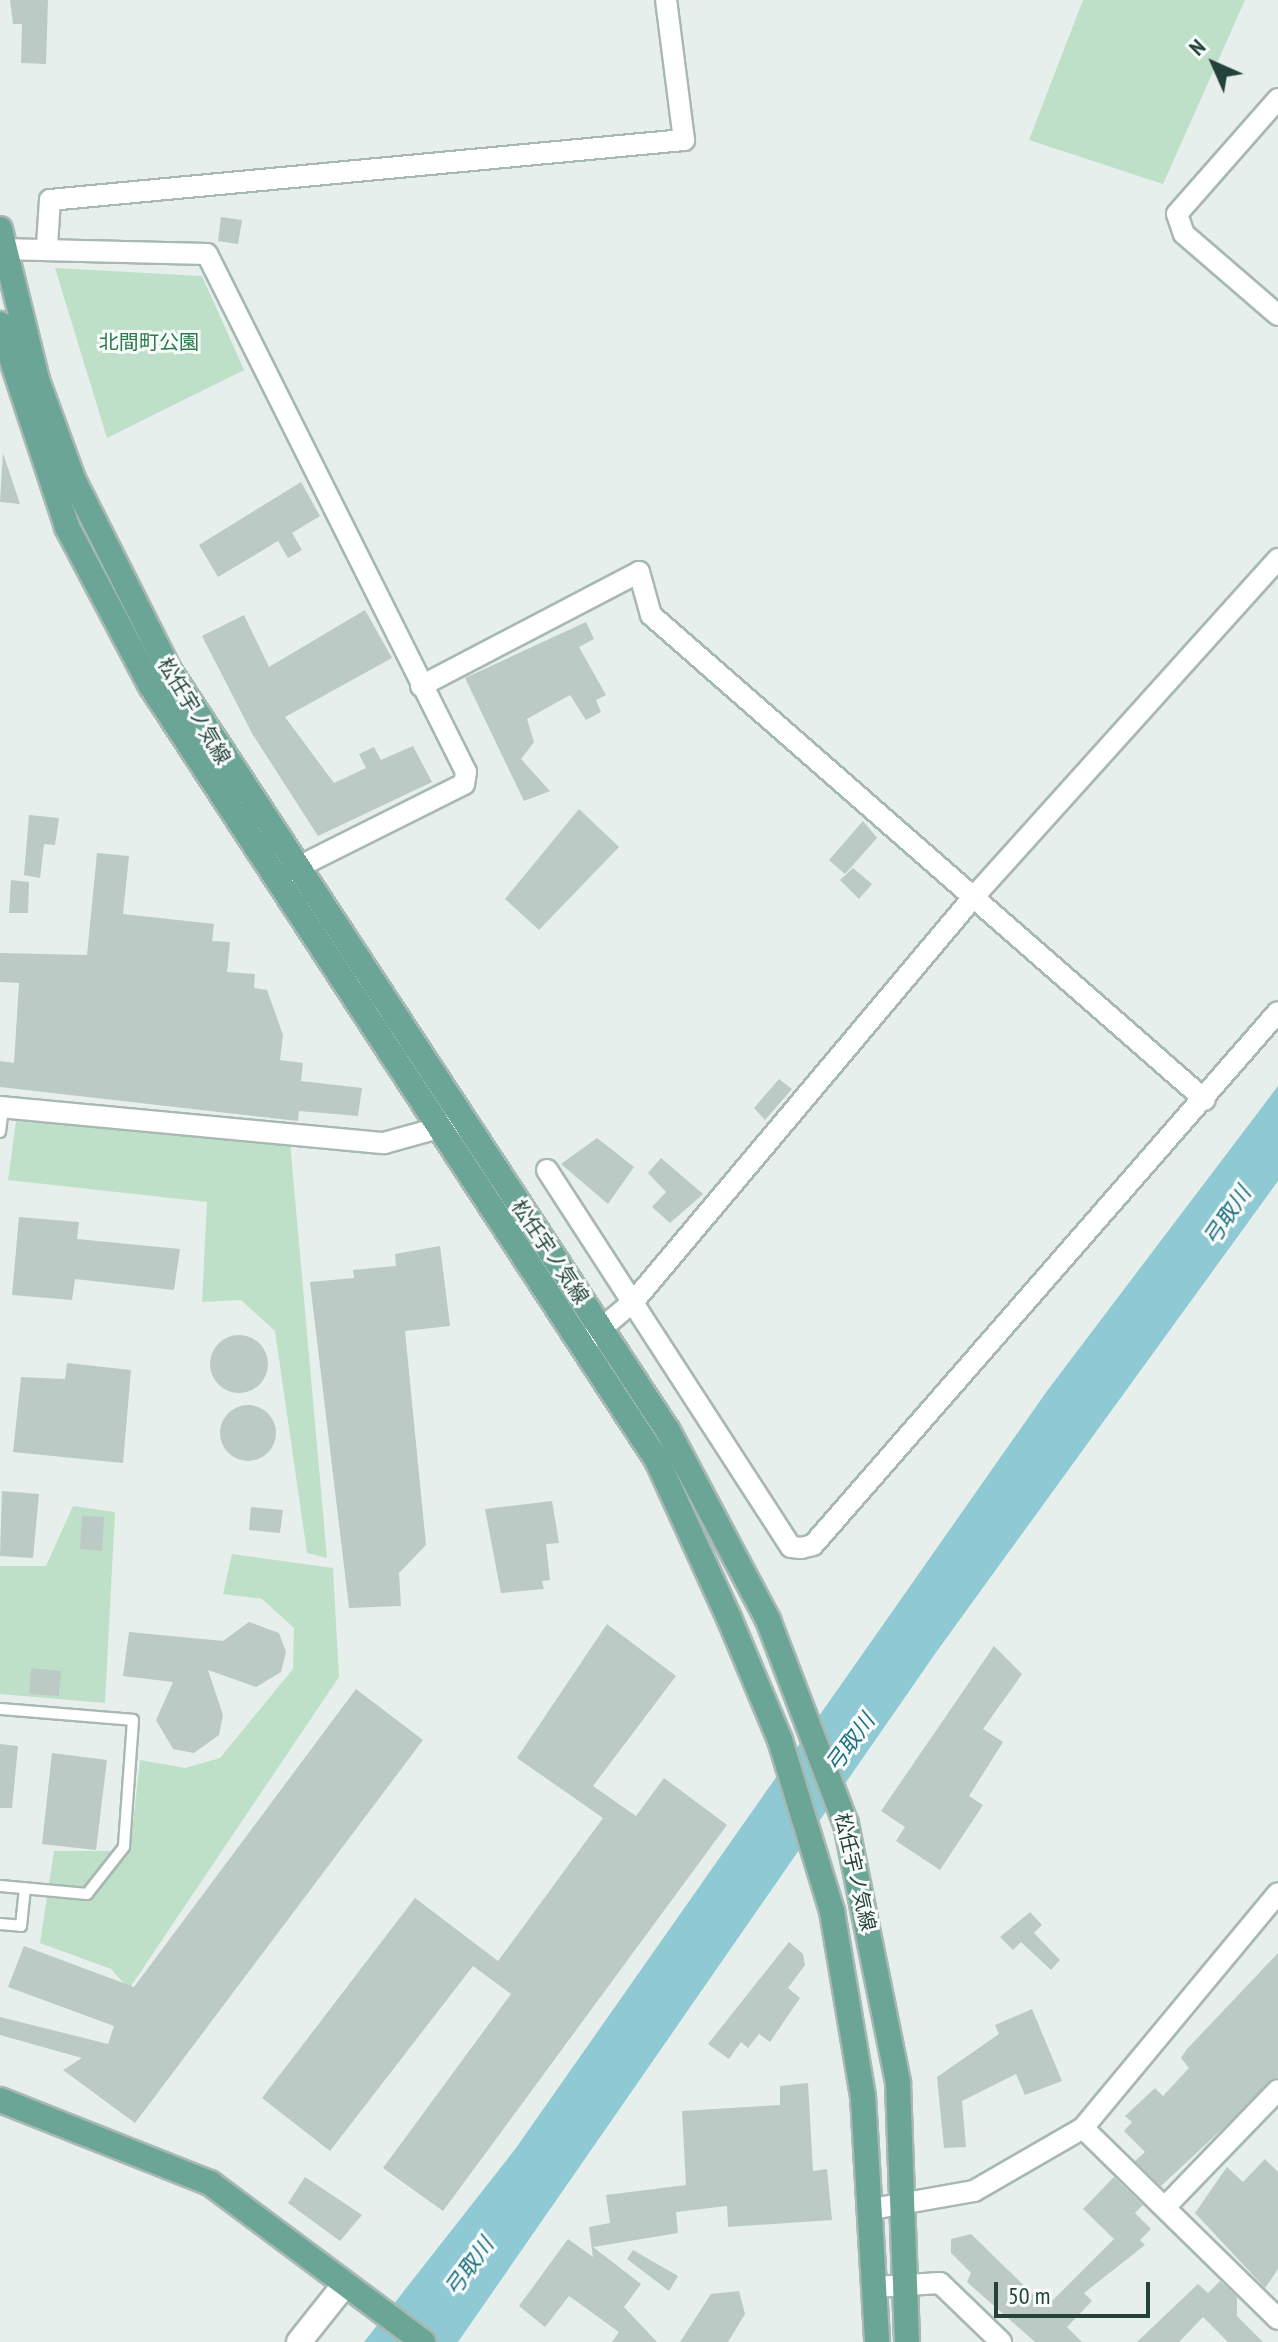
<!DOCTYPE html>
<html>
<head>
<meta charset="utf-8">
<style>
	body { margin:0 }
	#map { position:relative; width:1278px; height:2342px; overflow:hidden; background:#e6efeb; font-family:"PT Sans Narrow","Noto Sans JP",sans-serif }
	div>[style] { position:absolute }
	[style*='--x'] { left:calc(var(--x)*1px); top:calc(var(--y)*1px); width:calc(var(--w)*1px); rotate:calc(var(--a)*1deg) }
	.green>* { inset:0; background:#bfe0c8 }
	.water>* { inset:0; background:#8ec9d4 }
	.building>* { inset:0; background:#bbcac4 }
	.round { border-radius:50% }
	.roads { filter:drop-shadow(2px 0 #a8b8b2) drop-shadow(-2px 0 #a8b8b2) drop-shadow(0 2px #a8b8b2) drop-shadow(0 -2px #a8b8b2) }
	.lane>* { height:10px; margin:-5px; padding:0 5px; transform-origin:5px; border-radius:5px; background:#fff }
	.street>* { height:20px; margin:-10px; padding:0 10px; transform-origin:10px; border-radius:10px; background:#fff }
	.secondary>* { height:24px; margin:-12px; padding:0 12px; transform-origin:12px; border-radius:12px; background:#fff }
	.primary>* { height:24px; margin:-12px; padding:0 12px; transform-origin:12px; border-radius:12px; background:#6aa596 }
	span { translate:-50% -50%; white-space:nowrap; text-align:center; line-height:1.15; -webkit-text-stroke:6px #f7fbf9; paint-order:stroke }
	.park-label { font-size:20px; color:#2d7a4b }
	.street-label { font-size:20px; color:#24423a }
	.water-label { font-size:22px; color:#1c6f80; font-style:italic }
	.north { position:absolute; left:1174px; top:24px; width:80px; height:80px; -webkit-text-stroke:6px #f7fbf9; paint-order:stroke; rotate:315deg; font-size:22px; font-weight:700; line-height:32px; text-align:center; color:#24423a }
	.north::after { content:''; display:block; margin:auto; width:28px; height:36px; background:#24423a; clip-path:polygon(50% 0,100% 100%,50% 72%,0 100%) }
	.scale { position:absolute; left:994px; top:2282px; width:156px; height:36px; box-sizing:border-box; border:4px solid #24423a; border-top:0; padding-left:10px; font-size:24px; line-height:28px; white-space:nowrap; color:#24423a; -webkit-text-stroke:6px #f7fbf9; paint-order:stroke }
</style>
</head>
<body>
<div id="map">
	<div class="green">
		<i style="clip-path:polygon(1083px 0,1245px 0,1163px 184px,1029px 140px)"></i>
		<i style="clip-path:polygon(55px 268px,202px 276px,244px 370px,107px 438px)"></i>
		<i style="clip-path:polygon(16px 1121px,290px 1142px,327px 1558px,307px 1553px,275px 1331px,241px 1300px,202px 1302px,207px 1202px,8px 1180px)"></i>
		<i style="clip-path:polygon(73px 1506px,115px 1512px,105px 1703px,0 1694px,0 1566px,46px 1566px)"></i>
		<i style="clip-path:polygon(232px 1554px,333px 1568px,339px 1677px,129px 1989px,111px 1969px,40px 1943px,54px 1851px,130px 1851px,140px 1760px,185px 1768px,220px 1758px,293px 1669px,294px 1628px,262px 1599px,223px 1594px)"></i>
	</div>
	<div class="water">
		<i style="clip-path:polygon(1278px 1086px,1278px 1181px,937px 1651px,458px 2342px,364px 2342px,516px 2148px,1047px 1391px)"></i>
	</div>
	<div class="building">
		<i style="clip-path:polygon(10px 0,48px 0,46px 64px,21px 63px,22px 24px,13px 24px)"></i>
		<i style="clip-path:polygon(221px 217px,242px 220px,238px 244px,218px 241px)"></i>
		<i style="clip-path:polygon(3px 453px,20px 504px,0 502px)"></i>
		<i style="clip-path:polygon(301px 482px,320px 516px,292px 533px,302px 550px,288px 558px,278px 541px,218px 577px,199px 545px)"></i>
		<i style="clip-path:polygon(365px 610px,392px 658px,285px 717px,334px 783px,366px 768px,359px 754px,374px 747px,381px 760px,413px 746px,432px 782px,318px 836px,253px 735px,202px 636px,244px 615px,269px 667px)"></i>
		<i style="clip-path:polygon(586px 622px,594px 639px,579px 647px,606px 695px,596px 700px,601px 712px,586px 720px,570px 695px,527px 719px,534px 742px,521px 759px,550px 791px,524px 801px,465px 678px)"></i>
		<i style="clip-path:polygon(579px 809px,619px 847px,539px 930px,505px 899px)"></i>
		<i style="clip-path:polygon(29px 815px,59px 818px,55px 845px,44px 844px,40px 878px,24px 875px)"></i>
		<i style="clip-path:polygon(863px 821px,877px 838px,845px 874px,829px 860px)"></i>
		<i style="clip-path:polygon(97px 853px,129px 856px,123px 914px,214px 924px,212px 941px,230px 942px,227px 972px,255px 974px,254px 988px,267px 990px,283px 1035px,280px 1060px,303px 1063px,301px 1081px,362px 1088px,358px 1116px,299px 1111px,298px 1121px,0 1087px,0 1061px,14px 1063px,19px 983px,0 982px,0 953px,87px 955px)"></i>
		<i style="clip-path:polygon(853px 868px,872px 884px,859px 899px,840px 880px)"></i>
		<i style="clip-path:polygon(11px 880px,29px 882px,28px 913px,9px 913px)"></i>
		<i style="clip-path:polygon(779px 1079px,792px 1089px,765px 1120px,754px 1108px)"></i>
		<i style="clip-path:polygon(597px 1138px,634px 1167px,608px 1204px,561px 1164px)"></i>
		<i style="clip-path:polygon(661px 1158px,703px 1194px,670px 1223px,652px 1207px,666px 1192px,648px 1173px)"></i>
		<i style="clip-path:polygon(19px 1217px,79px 1222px,77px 1239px,180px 1249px,174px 1290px,75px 1279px,72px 1300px,12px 1295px)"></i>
		<i style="clip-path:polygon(440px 1246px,450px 1326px,405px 1331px,426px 1545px,399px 1573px,401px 1606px,349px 1608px,310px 1282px,354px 1278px,353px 1270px,396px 1266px,395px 1254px)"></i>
		<i class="round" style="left:210px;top:1335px;width:58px;height:58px"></i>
		<i style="clip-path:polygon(67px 1363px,131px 1370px,123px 1463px,13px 1452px,21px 1377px,65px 1379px)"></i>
		<i class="round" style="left:220px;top:1405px;width:56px;height:56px"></i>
		<i style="clip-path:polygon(2px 1491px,39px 1494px,33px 1558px,0 1556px)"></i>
		<i style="clip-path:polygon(552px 1501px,559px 1543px,546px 1544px,550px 1580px,542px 1581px,544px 1589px,501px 1593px,485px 1509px)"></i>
		<i style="clip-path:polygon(251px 1507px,283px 1510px,280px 1533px,249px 1530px)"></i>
		<i style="clip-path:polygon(82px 1516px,104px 1517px,102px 1551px,80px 1549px)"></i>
		<i style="clip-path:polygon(249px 1622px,279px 1633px,286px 1652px,281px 1672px,256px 1687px,208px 1670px,223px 1715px,219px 1735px,194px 1753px,173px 1749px,156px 1720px,173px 1682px,123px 1676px,129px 1632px,223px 1641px)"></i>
		<i style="clip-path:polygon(607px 1624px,676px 1676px,593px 1786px,636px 1816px,664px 1778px,727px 1825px,443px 2211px,383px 2168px,511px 1994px,473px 1966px,330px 2151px,262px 2098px,415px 1898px,498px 1961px,603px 1818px,517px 1758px)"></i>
		<i style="clip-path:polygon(994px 1646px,1022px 1674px,983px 1729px,1003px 1742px,969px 1796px,983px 1805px,940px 1870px,896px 1841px,905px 1827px,881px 1811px)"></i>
		<i style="clip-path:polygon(31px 1668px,61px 1671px,59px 1696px,29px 1694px)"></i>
		<i style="clip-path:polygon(356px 1689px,423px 1740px,135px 2123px,63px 2070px,82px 2058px,0 2035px,0 2017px,108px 2044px,114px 2026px,8px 1987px,24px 1946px,134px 1987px)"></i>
		<i style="clip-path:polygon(0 1744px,18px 1746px,12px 1808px,0 1808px)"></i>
		<i style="clip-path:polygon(52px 1753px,107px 1760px,96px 1850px,42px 1844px)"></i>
		<i style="clip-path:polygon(1030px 1912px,1042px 1925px,1034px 1933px,1060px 1960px,1051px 1970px,1021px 1942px,1013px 1950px,1000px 1937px)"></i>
		<i style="clip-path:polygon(789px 1942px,803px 1954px,805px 1965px,788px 1988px,800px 1998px,770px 2042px,759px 2034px,748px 2048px,741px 2042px,729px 2059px,708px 2044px)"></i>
		<i style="clip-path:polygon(1278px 1953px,1278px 2077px,1161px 2186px,1135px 2161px,1145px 2152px,1124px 2131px,1132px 2122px,1125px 2116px,1155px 2088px,1163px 2096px,1189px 2068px,1181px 2058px,1187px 2049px)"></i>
		<i style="clip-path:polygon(1032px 2009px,1062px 2081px,1025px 2095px,1016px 2074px,962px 2101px,966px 2147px,944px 2148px,937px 2077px,999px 2034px,995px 2025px)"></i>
		<i style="clip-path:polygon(808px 2083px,813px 2171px,827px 2169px,832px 2220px,728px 2227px,727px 2206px,676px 2212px,678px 2233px,593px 2247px,641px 2284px,624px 2307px,657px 2342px,612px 2342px,619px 2332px,569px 2296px,545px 2327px,519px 2306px,568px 2239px,593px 2257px,589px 2227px,610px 2223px,606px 2195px,686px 2185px,682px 2111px,780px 2105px,780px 2086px)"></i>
		<i style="clip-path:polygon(1265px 2159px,1278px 2172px,1278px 2269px,1265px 2288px,1195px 2213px,1227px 2167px,1243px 2182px)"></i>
		<i style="clip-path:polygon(305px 2177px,362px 2215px,340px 2241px,288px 2203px)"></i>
		<i style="clip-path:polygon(1114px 2177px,1143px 2205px,1135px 2213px,1151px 2229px,1140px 2240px,1145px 2245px,1084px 2293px,1092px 2301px,1067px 2327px,1082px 2342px,1035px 2342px,967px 2282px,971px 2273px,951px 2253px,951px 2239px,971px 2234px,1046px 2307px,1114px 2239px,1083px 2209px)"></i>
		<i style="clip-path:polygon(633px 2250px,678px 2276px,669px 2291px,627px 2259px)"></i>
		<i style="clip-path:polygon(1220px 2281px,1237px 2297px,1237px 2316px,1263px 2342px,1228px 2342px,1203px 2317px,1179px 2342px,1137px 2342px,1198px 2284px,1208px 2293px)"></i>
		<i style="clip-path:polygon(739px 2291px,745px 2314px,728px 2342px,680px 2342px,711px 2294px)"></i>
	</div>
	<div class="roads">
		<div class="lane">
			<i style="--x:0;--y:1132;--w:25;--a:-83"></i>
			<i style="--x:0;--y:1709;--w:133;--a:4.7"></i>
			<i style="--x:133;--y:1720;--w:127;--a:94.1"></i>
			<i style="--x:124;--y:1847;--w:60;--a:128.2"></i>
			<i style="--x:87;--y:1894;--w:87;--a:-174.7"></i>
			<i style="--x:0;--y:1924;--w:21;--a:5"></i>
			<i style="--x:21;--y:1926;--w:38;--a:-84"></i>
		</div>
		<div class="street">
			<i style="--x:1278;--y:99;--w:153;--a:131.3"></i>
			<i style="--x:1177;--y:214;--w:21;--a:71"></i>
			<i style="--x:1184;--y:234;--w:124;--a:40.8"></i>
			<i style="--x:47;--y:245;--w:45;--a:-86.2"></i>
			<i style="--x:50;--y:200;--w:637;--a:-5.41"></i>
			<i style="--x:684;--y:140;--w:141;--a:-97.3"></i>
			<i style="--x:0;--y:249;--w:207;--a:1.4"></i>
			<i style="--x:207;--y:254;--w:579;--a:63.43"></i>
			<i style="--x:466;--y:772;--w:12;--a:99"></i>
			<i style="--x:464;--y:784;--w:201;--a:153.4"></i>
			<i style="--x:421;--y:686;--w:246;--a:-27.6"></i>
			<i style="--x:639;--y:572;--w:45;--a:74.4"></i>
			<i style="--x:651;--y:615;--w:736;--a:41.2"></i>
			<i style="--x:0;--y:1107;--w:386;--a:5.4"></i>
			<i style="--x:384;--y:1143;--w:72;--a:-15.4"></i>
			<i style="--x:547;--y:1170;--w:449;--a:57.1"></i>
			<i style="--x:791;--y:1547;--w:10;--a:6"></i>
			<i style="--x:801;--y:1548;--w:12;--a:-14"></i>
			<i style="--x:813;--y:1545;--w:707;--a:-48.9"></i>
			<i style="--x:589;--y:1339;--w:59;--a:-40.2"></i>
			<i style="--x:634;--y:1301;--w:524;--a:-49.96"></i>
			<i style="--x:971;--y:900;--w:459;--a:-48"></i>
			<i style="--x:1083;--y:2128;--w:273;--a:44.4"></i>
			<i style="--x:1166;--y:2206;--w:161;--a:-46"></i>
			<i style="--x:872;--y:2209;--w:104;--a:-10"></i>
			<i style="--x:974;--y:2191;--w:126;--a:-30"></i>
			<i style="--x:1083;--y:2128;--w:305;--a:-50.3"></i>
			<i style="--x:875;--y:2287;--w:65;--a:-3.5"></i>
			<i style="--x:940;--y:2283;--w:85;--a:44"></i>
		</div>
		<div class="secondary">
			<i style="--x:299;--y:2342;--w:69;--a:-51.5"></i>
		</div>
		<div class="primary">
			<i style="--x:0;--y:229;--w:155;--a:76.2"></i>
			<i style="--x:37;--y:380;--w:105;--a:70"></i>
			<i style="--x:73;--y:479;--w:214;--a:63.3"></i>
			<i style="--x:169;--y:670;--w:910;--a:56.75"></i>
			<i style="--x:668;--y:1431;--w:214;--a:62.1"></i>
			<i style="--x:768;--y:1620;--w:218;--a:69.1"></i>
			<i style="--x:846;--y:1824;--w:264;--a:78.6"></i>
			<i style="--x:898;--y:2083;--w:259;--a:88"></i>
			<i style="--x:0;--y:324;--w:214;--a:71.7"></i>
			<i style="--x:67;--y:527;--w:180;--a:62.2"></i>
			<i style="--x:151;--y:686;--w:925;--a:56.83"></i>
			<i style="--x:657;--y:1460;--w:174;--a:65.5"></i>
			<i style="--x:729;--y:1618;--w:132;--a:67.3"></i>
			<i style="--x:780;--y:1740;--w:179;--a:73.1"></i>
			<i style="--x:832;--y:1911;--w:188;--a:80.5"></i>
			<i style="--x:863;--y:2096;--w:246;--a:86.7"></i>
			<i style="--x:0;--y:2100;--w:226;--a:21.6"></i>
			<i style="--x:210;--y:2183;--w:266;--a:36.7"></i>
		</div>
	</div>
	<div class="park-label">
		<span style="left:149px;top:342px">北間町公園</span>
	</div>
	<div class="street-label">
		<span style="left:194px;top:711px;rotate:59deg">松任宇ノ気線</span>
		<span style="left:550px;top:1252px;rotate:56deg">松任宇ノ気線</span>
		<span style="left:855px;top:1872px;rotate:77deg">松任宇ノ気線</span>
	</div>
	<div class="water-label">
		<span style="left:1227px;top:1216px;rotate:-56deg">弓取川</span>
		<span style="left:850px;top:1743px;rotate:-54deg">弓取川</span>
		<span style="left:469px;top:2267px;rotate:-54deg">弓取川</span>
	</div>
	<div class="north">N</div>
	<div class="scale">50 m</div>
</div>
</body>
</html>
